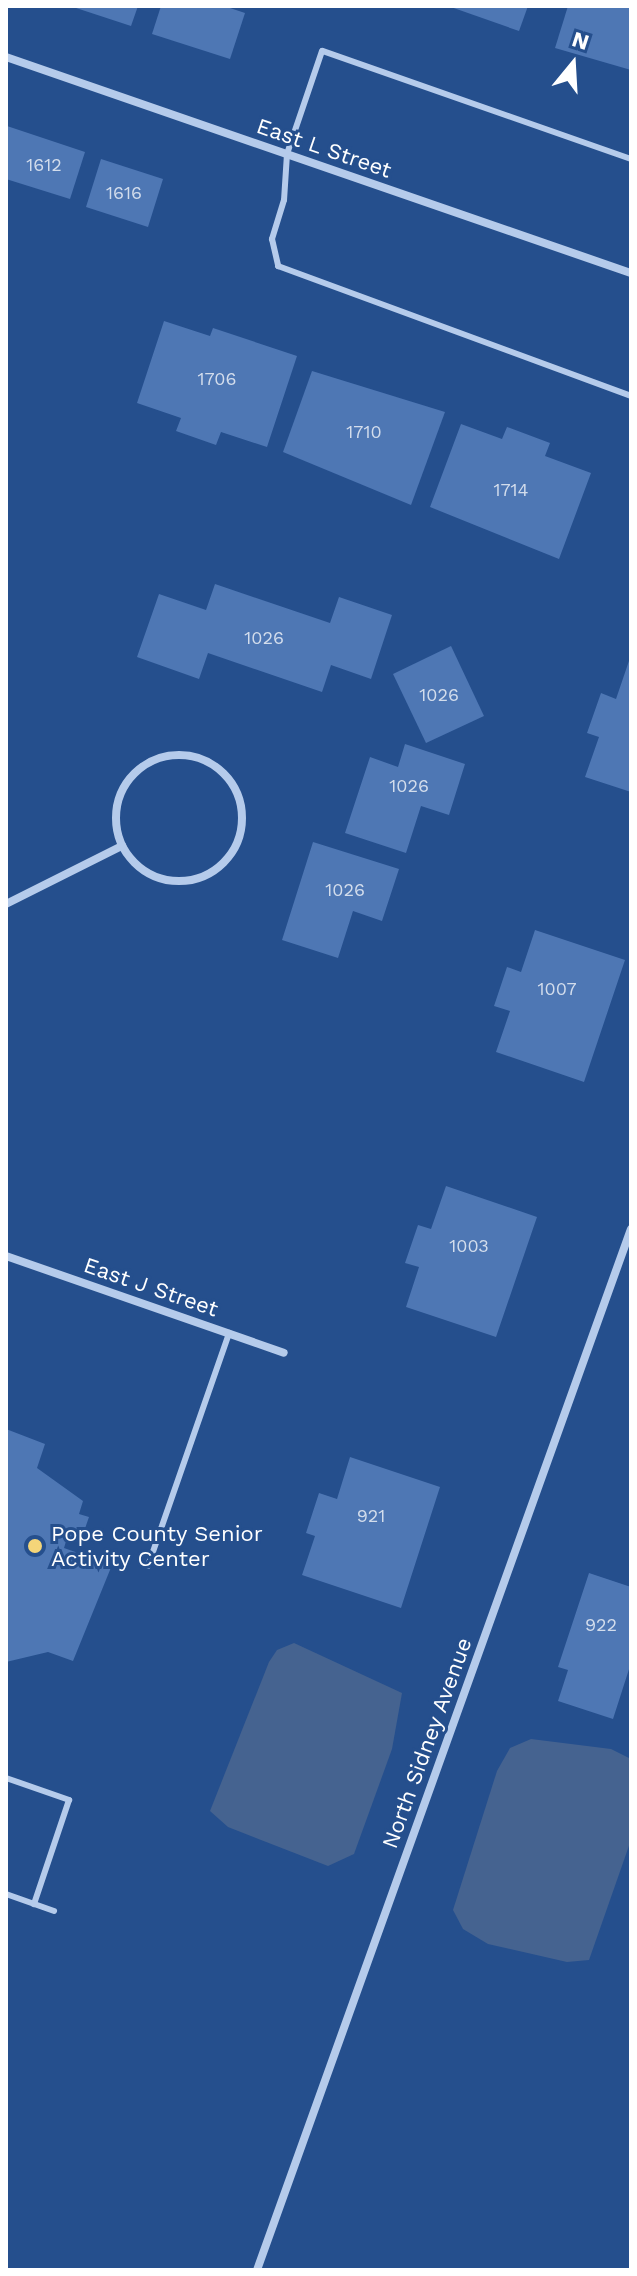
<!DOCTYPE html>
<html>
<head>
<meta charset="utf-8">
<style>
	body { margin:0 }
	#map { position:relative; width:637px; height:2276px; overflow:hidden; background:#254f8d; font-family:"Work Sans",sans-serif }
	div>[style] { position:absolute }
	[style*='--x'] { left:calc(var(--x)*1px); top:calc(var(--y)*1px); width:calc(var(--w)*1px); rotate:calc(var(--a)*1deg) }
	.water>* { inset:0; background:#456390 }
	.building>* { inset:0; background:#4e77b4 }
	.lane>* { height:6px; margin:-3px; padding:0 3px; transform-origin:3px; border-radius:3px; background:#b5cbeb }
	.street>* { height:8px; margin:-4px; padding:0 4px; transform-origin:4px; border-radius:4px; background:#b5cbeb }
	.street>.ring { margin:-4px; padding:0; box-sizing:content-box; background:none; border:8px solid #b5cbeb; border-radius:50% }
	.dots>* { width:22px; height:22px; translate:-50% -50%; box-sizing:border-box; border:4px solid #254f8d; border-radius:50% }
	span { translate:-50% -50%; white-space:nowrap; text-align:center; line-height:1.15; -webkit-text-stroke:6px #254f8d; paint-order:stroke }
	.number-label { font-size:18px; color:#d3ddec }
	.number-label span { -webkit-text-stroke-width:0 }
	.street-label { font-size:22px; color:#fff }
	.poi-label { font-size:22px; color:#fff }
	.left { translate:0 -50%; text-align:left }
	.frame { position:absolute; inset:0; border:8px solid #fff; pointer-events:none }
	.north { position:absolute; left:533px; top:24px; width:80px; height:80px; -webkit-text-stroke:6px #254f8d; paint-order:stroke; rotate:18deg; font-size:22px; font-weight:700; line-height:32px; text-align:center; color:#fff }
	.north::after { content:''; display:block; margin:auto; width:28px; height:36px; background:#fff; clip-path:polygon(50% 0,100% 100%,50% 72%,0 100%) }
</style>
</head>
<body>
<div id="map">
	<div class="water">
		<i style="clip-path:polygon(294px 1643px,402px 1693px,392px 1749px,354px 1854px,328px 1866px,228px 1827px,210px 1811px,269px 1662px,277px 1650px)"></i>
		<i style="clip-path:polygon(531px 1739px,611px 1749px,631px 1759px,631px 1840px,589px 1960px,567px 1962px,488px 1944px,463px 1929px,453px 1910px,497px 1771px,510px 1748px)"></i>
	</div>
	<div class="building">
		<i style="clip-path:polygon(70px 6px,138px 6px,131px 26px)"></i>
		<i style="clip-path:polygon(161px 6px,224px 6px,245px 13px,230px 59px,152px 34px)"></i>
		<i style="clip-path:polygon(448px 6px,528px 6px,519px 31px)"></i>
		<i style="clip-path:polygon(568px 6px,631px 6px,631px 70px,555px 48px)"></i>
		<i style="clip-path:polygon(7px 126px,85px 152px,70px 199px,6px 179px)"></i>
		<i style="clip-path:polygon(101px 159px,163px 179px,148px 227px,86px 207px)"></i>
		<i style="clip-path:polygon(164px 321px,210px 336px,213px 328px,297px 356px,267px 447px,221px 432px,216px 445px,176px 431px,181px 418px,137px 403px)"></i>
		<i style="clip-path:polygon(312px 371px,445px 412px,411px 505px,283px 452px)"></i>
		<i style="clip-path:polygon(461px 424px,502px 439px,507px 427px,550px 443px,545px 456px,591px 473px,559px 559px,430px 507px)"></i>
		<i style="clip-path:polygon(215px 584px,330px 623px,339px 597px,392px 615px,371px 679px,331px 665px,322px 692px,208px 653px,199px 679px,137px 657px,159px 594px,206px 610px)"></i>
		<i style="clip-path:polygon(451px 646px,484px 716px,426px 743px,393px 674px)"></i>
		<i style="clip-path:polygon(631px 655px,631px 792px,585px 777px,599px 737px,587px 733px,601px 693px,616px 699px)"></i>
		<i style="clip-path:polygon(405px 744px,465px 764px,449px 815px,421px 806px,406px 853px,345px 833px,370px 757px,398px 767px)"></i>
		<i style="clip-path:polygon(313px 842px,399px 869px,382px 921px,353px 911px,338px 958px,282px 940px)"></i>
		<i style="clip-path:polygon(535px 930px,625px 960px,584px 1082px,496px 1052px,510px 1011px,494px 1006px,507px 967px,521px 972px)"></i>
		<i style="clip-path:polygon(446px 1186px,537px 1217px,496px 1337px,406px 1307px,419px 1267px,405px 1263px,418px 1225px,431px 1229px)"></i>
		<i style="clip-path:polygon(6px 1429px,45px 1444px,37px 1468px,83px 1501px,79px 1514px,89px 1517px,80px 1543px,67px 1538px,64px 1548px,112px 1565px,73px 1661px,48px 1652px,6px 1662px)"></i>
		<i style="clip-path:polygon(350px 1457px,440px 1487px,401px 1608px,302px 1575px,315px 1536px,306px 1533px,319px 1493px,337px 1499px)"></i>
		<i style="clip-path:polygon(589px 1573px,631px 1587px,631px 1663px,613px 1719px,558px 1701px,568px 1670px,558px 1667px)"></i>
	</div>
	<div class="lane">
		<i style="--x:631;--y:159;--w:327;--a:-160.7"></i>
		<i style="--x:322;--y:51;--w:109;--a:108.8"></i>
		<i style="--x:287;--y:154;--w:46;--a:93.7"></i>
		<i style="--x:284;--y:200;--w:41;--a:107.1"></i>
		<i style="--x:272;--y:239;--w:28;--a:77"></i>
		<i style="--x:278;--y:266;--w:376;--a:20.2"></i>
		<i style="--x:148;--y:1566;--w:247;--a:-70.8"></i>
		<i style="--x:6;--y:1778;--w:67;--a:19.2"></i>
		<i style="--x:69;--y:1800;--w:110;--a:108.6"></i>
		<i style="--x:6;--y:1894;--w:51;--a:19.5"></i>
	</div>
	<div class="street">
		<i style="--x:6;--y:57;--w:661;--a:19.07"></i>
		<i class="ring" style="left:116px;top:755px;width:118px;height:118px"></i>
		<i style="--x:6;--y:904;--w:130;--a:-26.6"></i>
		<i style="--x:6;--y:1256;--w:294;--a:19.2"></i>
		<i style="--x:257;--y:2270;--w:1106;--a:-70.24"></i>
	</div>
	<div class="dots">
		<i style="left:35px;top:1546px;background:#f4d579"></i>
	</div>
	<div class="number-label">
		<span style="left:44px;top:165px">1612</span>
		<span style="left:124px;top:193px">1616</span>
		<span style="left:217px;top:379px">1706</span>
		<span style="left:364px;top:432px">1710</span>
		<span style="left:511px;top:490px">1714</span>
		<span style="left:264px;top:638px">1026</span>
		<span style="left:439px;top:695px">1026</span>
		<span style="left:409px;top:786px">1026</span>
		<span style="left:345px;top:890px">1026</span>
		<span style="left:557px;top:989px">1007</span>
		<span style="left:469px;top:1246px">1003</span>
		<span style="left:371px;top:1516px">921</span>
		<span style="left:601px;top:1625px">922</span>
	</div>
	<div class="street-label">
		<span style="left:324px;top:148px;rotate:19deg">East L Street</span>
		<span style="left:151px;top:1287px;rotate:19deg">East J Street</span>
		<span style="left:427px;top:1743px;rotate:-70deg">North Sidney Avenue</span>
	</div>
	<div class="poi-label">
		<span class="left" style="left:51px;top:1546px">Pope County Senior<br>Activity Center</span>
	</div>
	<div class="frame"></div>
	<div class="north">N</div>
</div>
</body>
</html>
